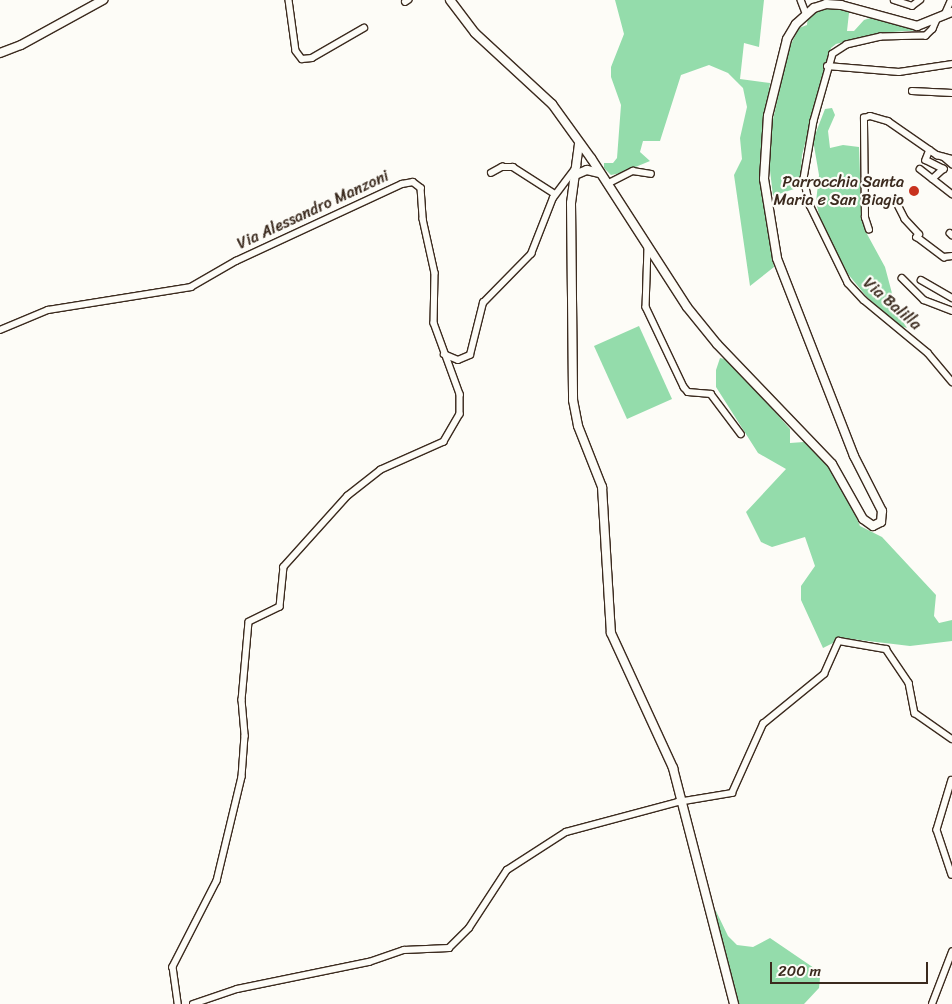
<!DOCTYPE html>
<html>
<head>
<meta charset="utf-8">
<style>
	body { margin:0 }
	#map { position:relative; width:952px; height:1004px; overflow:hidden; background:#fdfcf7; font-family:Sriracha,sans-serif }
	div>[style] { position:absolute }
	[style*='--x'] { left:calc(var(--x)*1px); top:calc(var(--y)*1px); width:calc(var(--w)*1px); rotate:calc(var(--a)*1deg) }
	.green>* { inset:0; background:#94dcab }
	.roads { filter:drop-shadow(1px 0 #3b2a1e) drop-shadow(-1px 0 #3b2a1e) drop-shadow(0 1px #3b2a1e) drop-shadow(0 -1px #3b2a1e) }
	.street>* { height:5.5px; margin:-2.75px; padding:0 2.75px; transform-origin:2.75px; border-radius:2.75px; background:#fdfcf7 }
	.secondary>* { height:8px; margin:-4px; padding:0 4px; transform-origin:4px; border-radius:4px; background:#fdfcf7 }
	.dots>* { width:14px; height:14px; translate:-50% -50%; box-sizing:border-box; border:2px solid #fdfcf7; border-radius:50% }
	span { translate:-50% -50%; white-space:nowrap; text-align:center; line-height:1.15; -webkit-text-stroke:4.5px #fdfcf7; paint-order:stroke }
	.poi-label { font-size:16px; color:#3b2a1e }
	.right { translate:-100% -50%; text-align:right }
	.street-label { font-size:16px; color:#3b2a1e }
	.scale { position:absolute; left:770px; top:962px; width:158px; height:22px; box-sizing:border-box; border:2px solid #3b2a1e; border-top:0; padding-left:6px; font-size:15px; line-height:18px; white-space:nowrap; color:#3b2a1e; -webkit-text-stroke:4px #fdfcf7; paint-order:stroke }
</style>
</head>
<body>
<div id="map">
	<div class="green">
		<i style="clip-path:polygon(615px 0,764px 0,759px 47px,744px 43px,740px 79px,770px 83px,760px 162px,774px 267px,750px 286px,734px 175px,742px 159px,740px 138px,747px 107px,743px 88px,728px 73px,709px 65px,681px 75px,660px 141px,643px 141px,640px 152px,650px 161px,621px 173px,611px 175px,604px 168px,604px 163px,613px 163px,617px 158px,621px 105px,611px 77px,611px 67px,624px 34px)"></i>
		<i style="clip-path:polygon(831px 6px,867px 14px,849px 13px,847px 31px,854px 31px,864px 20px,873px 17px,922px 30px,878px 33px,836px 44px,831px 48px,802px 155px,800px 187px,773px 196px,769px 162px,771px 128px,789px 48px,799px 28px,807px 25px,808px 15px,814px 10px)"></i>
		<i style="clip-path:polygon(832px 108px,835px 115px,828px 131px,830px 148px,843px 145px,859px 147px,861px 201px,867px 234px,885px 267px,897px 312px,907px 328px,897px 325px,866px 296px,848px 274px,821px 223px,816px 202px,819px 175px,813px 140px,825px 109px)"></i>
		<i style="clip-path:polygon(639px 326px,672px 399px,627px 419px,594px 346px)"></i>
		<i style="clip-path:polygon(720px 358px,729px 360px,790px 429px,790px 443px,804px 442px,839px 477px,860px 526px,882px 537px,936px 595px,934px 616px,939px 623px,952px 620px,952px 641px,910px 646px,843px 638px,823px 648px,801px 600px,801px 586px,815px 566px,805px 537px,772px 547px,761px 542px,746px 512px,786px 469px,758px 453px,716px 387px,716px 370px)"></i>
		<i style="clip-path:polygon(715px 909px,728px 936px,737px 945px,753px 947px,770px 938px,814px 968px,820px 978px,819px 988px,804px 1004px,736px 1004px)"></i>
	</div>
	<div class="roads">
		<div class="street">
			<i style="--x:289;--y:0;--w:51;--a:82.2"></i>
			<i style="--x:296;--y:51;--w:10;--a:53"></i>
			<i style="--x:302;--y:59;--w:10;--a:-6"></i>
			<i style="--x:312;--y:58;--w:60;--a:-30"></i>
			<i style="--x:801;--y:0;--w:14;--a:69"></i>
			<i style="--x:894;--y:0;--w:19;--a:18"></i>
			<i style="--x:912;--y:6;--w:10;--a:-37"></i>
			<i style="--x:405;--y:2;--w:4;--a:-34"></i>
			<i style="--x:944;--y:16;--w:17;--a:-66"></i>
			<i style="--x:937;--y:20;--w:10;--a:114"></i>
			<i style="--x:933;--y:29;--w:10;--a:135"></i>
			<i style="--x:926;--y:36;--w:45;--a:178.7"></i>
			<i style="--x:881;--y:37;--w:35;--a:167"></i>
			<i style="--x:847;--y:45;--w:17;--a:147"></i>
			<i style="--x:833;--y:54;--w:70;--a:105.8"></i>
			<i style="--x:814;--y:121;--w:59;--a:99.8"></i>
			<i style="--x:804;--y:179;--w:27;--a:77"></i>
			<i style="--x:810;--y:205;--w:87;--a:64"></i>
			<i style="--x:848;--y:283;--w:23;--a:47"></i>
			<i style="--x:864;--y:300;--w:83;--a:39.6"></i>
			<i style="--x:928;--y:353;--w:38;--a:50"></i>
			<i style="--x:827;--y:66;--w:72;--a:4.8"></i>
			<i style="--x:899;--y:72;--w:54;--a:-8.6"></i>
			<i style="--x:912;--y:91;--w:40;--a:2.9"></i>
			<i style="--x:930;--y:150;--w:11;--a:112"></i>
			<i style="--x:926;--y:160;--w:20;--a:27"></i>
			<i style="--x:944;--y:169;--w:15;--a:138"></i>
			<i style="--x:944;--y:157;--w:11;--a:41"></i>
			<i style="--x:920;--y:169;--w:41;--a:38"></i>
			<i style="--x:491;--y:173;--w:13;--a:-29"></i>
			<i style="--x:502;--y:167;--w:11;--a:0"></i>
			<i style="--x:513;--y:167;--w:50;--a:32.7"></i>
			<i style="--x:607;--y:184;--w:29;--a:-27"></i>
			<i style="--x:633;--y:171;--w:18;--a:9"></i>
			<i style="--x:895;--y:199;--w:22;--a:63"></i>
			<i style="--x:905;--y:219;--w:21;--a:47"></i>
			<i style="--x:919;--y:234;--w:4;--a:124"></i>
			<i style="--x:917;--y:237;--w:34;--a:37"></i>
			<i style="--x:944;--y:257;--w:8;--a:-7"></i>
			<i style="--x:869;--y:230;--w:13;--a:-108"></i>
			<i style="--x:865;--y:218;--w:100;--a:-90.6"></i>
			<i style="--x:864;--y:118;--w:6;--a:-18"></i>
			<i style="--x:870;--y:116;--w:19;--a:16"></i>
			<i style="--x:888;--y:121;--w:60;--a:34.8"></i>
			<i style="--x:937;--y:155;--w:16;--a:15"></i>
			<i style="--x:950;--y:233;--w:3;--a:45"></i>
			<i style="--x:648;--y:248;--w:59;--a:91.9"></i>
			<i style="--x:646;--y:307;--w:89;--a:64.6"></i>
			<i style="--x:684;--y:387;--w:6;--a:51"></i>
			<i style="--x:688;--y:392;--w:23;--a:5"></i>
			<i style="--x:711;--y:394;--w:50;--a:53.1"></i>
			<i style="--x:902;--y:278;--w:31;--a:45"></i>
			<i style="--x:924;--y:300;--w:30;--a:21"></i>
			<i style="--x:921;--y:280;--w:36;--a:30"></i>
			<i style="--x:0;--y:330;--w:52;--a:-22.6"></i>
			<i style="--x:48;--y:310;--w:145;--a:-9.1"></i>
			<i style="--x:191;--y:287;--w:52;--a:-30"></i>
			<i style="--x:236;--y:261;--w:183;--a:-24.9"></i>
			<i style="--x:402;--y:184;--w:11;--a:-10"></i>
			<i style="--x:413;--y:182;--w:10;--a:37"></i>
			<i style="--x:421;--y:188;--w:31;--a:86"></i>
			<i style="--x:423;--y:219;--w:55;--a:77.5"></i>
			<i style="--x:435;--y:273;--w:50;--a:91.1"></i>
			<i style="--x:434;--y:323;--w:76;--a:69.9"></i>
			<i style="--x:460;--y:394;--w:20;--a:90"></i>
			<i style="--x:460;--y:414;--w:32;--a:120"></i>
			<i style="--x:444;--y:442;--w:69;--a:156"></i>
			<i style="--x:381;--y:470;--w:42;--a:141.8"></i>
			<i style="--x:348;--y:496;--w:96;--a:132"></i>
			<i style="--x:284;--y:567;--w:40;--a:95.7"></i>
			<i style="--x:280;--y:607;--w:34;--a:154"></i>
			<i style="--x:249;--y:622;--w:78;--a:95.1"></i>
			<i style="--x:242;--y:700;--w:36;--a:85"></i>
			<i style="--x:245;--y:736;--w:41;--a:94.2"></i>
			<i style="--x:242;--y:777;--w:107;--a:103.5"></i>
			<i style="--x:217;--y:881;--w:97;--a:117.1"></i>
			<i style="--x:173;--y:967;--w:37;--a:82"></i>
			<i style="--x:444;--y:354;--w:15;--a:23"></i>
			<i style="--x:458;--y:360;--w:13;--a:-23"></i>
			<i style="--x:470;--y:355;--w:54;--a:-76"></i>
			<i style="--x:483;--y:303;--w:69;--a:-45.6"></i>
			<i style="--x:531;--y:254;--w:60;--a:-68.6"></i>
			<i style="--x:553;--y:198;--w:40;--a:-53"></i>
			<i style="--x:952;--y:780;--w:52;--a:106.7"></i>
			<i style="--x:937;--y:830;--w:47;--a:71.6"></i>
			<i style="--x:193;--y:1004;--w:46;--a:-18.8"></i>
			<i style="--x:237;--y:989;--w:135;--a:-11.6"></i>
			<i style="--x:369;--y:962;--w:37;--a:-19"></i>
			<i style="--x:404;--y:950;--w:45;--a:-2.5"></i>
			<i style="--x:449;--y:948;--w:28;--a:-45"></i>
			<i style="--x:469;--y:928;--w:69;--a:-56.8"></i>
			<i style="--x:507;--y:870;--w:70;--a:-32.8"></i>
			<i style="--x:566;--y:832;--w:116;--a:-15"></i>
			<i style="--x:678;--y:802;--w:55;--a:-9.5"></i>
			<i style="--x:732;--y:793;--w:76;--a:-65.8"></i>
			<i style="--x:763;--y:724;--w:79;--a:-39.3"></i>
			<i style="--x:824;--y:674;--w:36;--a:-66"></i>
			<i style="--x:839;--y:641;--w:48;--a:9.7"></i>
			<i style="--x:886;--y:649;--w:41;--a:55.9"></i>
			<i style="--x:909;--y:683;--w:31;--a:79"></i>
			<i style="--x:915;--y:713;--w:45;--a:35.1"></i>
			<i style="--x:932;--y:1004;--w:56;--a:-69"></i>
		</div>
		<div class="secondary">
			<i style="--x:450;--y:0;--w:41;--a:52.9"></i>
			<i style="--x:475;--y:33;--w:105;--a:42.7"></i>
			<i style="--x:552;--y:104;--w:67;--a:54.2"></i>
			<i style="--x:591;--y:158;--w:177;--a:57.2"></i>
			<i style="--x:687;--y:307;--w:48;--a:51"></i>
			<i style="--x:717;--y:344;--w:166;--a:46.2"></i>
			<i style="--x:832;--y:464;--w:63;--a:60.6"></i>
			<i style="--x:863;--y:519;--w:12;--a:35"></i>
			<i style="--x:873;--y:526;--w:9;--a:-27"></i>
			<i style="--x:881;--y:522;--w:11;--a:-85"></i>
			<i style="--x:882;--y:511;--w:62;--a:-117"></i>
			<i style="--x:854;--y:456;--w:212;--a:-111.3"></i>
			<i style="--x:777;--y:258;--w:80;--a:-99.3"></i>
			<i style="--x:764;--y:179;--w:63;--a:-86.4"></i>
			<i style="--x:768;--y:116;--w:79;--a:-76.1"></i>
			<i style="--x:787;--y:39;--w:17;--a:-59"></i>
			<i style="--x:796;--y:24;--w:24;--a:-42"></i>
			<i style="--x:814;--y:8;--w:13;--a:-18"></i>
			<i style="--x:826;--y:4;--w:15;--a:4"></i>
			<i style="--x:841;--y:5;--w:79;--a:15.4"></i>
			<i style="--x:917;--y:26;--w:38;--a:-22"></i>
			<i style="--x:0;--y:53;--w:22;--a:-21"></i>
			<i style="--x:21;--y:45;--w:94;--a:-28.8"></i>
			<i style="--x:579;--y:144;--w:60;--a:97.7"></i>
			<i style="--x:571;--y:203;--w:197;--a:89.4"></i>
			<i style="--x:573;--y:400;--w:26;--a:79"></i>
			<i style="--x:578;--y:426;--w:66;--a:68.5"></i>
			<i style="--x:602;--y:487;--w:146;--a:86.5"></i>
			<i style="--x:611;--y:633;--w:149;--a:65.3"></i>
			<i style="--x:673;--y:768;--w:244;--a:75.5"></i>
			<i style="--x:575;--y:175;--w:13;--a:-23"></i>
			<i style="--x:587;--y:170;--w:12;--a:14"></i>
		</div>
	</div>
	<div class="dots">
		<i style="left:914px;top:191px;background:#c8321e"></i>
	</div>
	<div class="poi-label">
		<span class="right" style="left:904px;top:191px">Parrocchia Santa<br>Maria e San Biagio</span>
	</div>
	<div class="street-label">
		<span style="left:313px;top:210px;rotate:-25deg">Via Alessandro Manzoni</span>
		<span style="left:892px;top:304px;rotate:41deg">Via Balilla</span>
	</div>
	<div class="scale">200 m</div>
</div>
</body>
</html>
